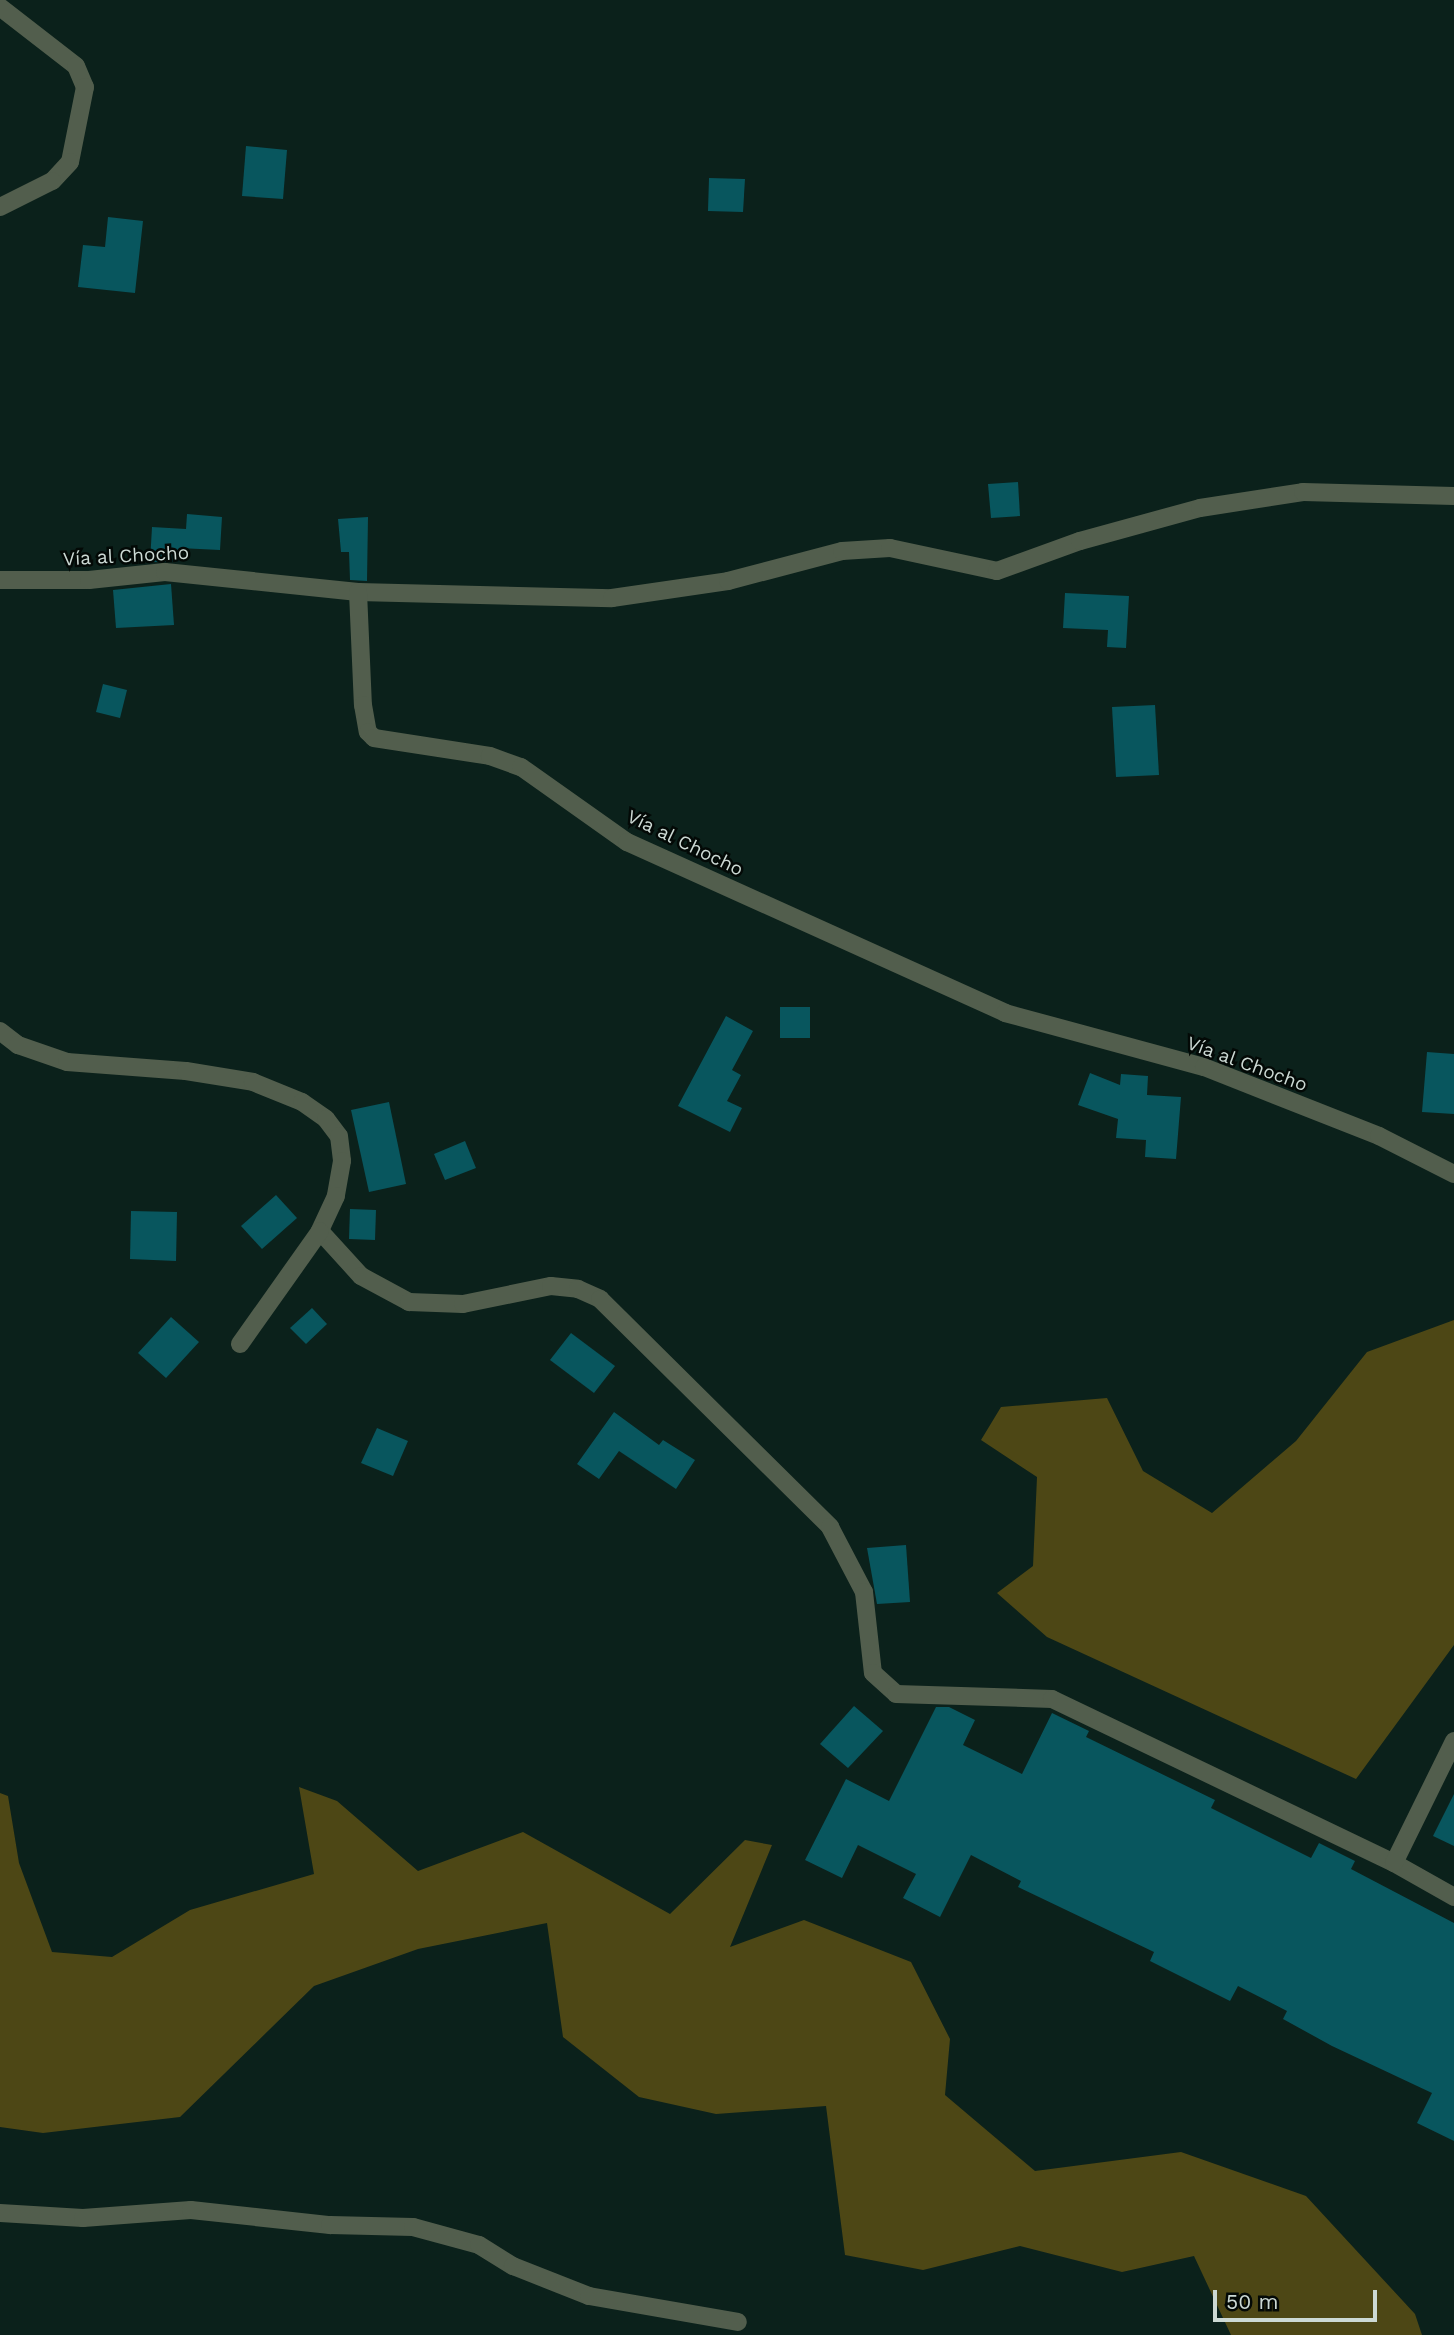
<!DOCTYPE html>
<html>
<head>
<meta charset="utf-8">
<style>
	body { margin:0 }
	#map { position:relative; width:1454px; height:2335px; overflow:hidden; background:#0b211b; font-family:"Work Sans",sans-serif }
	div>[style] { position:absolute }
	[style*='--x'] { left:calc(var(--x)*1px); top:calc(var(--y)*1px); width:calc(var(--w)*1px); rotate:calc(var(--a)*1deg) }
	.forest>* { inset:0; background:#4d4715 }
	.building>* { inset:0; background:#08565e }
	.street>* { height:18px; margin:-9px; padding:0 9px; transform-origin:9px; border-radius:9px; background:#525e4d }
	span { translate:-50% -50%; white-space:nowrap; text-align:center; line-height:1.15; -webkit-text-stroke:5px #030906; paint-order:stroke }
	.street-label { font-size:19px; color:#ccd9d4 }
	.scale { position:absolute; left:1213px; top:2290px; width:164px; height:32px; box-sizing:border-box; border:4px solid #ccd9d4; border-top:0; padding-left:9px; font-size:21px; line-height:24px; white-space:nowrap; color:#ccd9d4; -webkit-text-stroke:5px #030906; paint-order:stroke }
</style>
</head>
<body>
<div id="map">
	<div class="forest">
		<i style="clip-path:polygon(1454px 1320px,1454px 1645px,1356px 1779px,1047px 1637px,997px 1593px,1033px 1566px,1037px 1477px,981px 1440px,1001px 1407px,1107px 1398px,1143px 1471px,1212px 1513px,1296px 1441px,1367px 1352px)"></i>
		<i style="clip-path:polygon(299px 1787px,337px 1801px,418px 1871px,523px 1832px,670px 1914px,745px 1840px,772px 1845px,730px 1947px,804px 1920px,911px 1962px,950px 2039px,945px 2095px,1035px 2171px,1181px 2152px,1306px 2196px,1415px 2314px,1422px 2335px,1231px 2335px,1194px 2256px,1122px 2272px,1020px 2246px,923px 2270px,845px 2255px,826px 2106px,716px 2114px,639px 2097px,563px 2037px,547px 1923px,418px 1949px,314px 1986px,180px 2117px,43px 2133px,0 2127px,0 1793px,8px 1796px,19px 1863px,52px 1952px,112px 1957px,190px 1910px,314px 1874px)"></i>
	</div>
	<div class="building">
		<i style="clip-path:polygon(246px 146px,287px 150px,283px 199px,242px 196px)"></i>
		<i style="clip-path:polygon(709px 178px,745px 179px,743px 212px,708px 211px)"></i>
		<i style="clip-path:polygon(108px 217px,143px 221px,135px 293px,78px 287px,83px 245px,105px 247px)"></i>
		<i style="clip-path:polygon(1018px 482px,1020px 516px,991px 518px,988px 484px)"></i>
		<i style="clip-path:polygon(187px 514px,222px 517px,220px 550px,179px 548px,179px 562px,150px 562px,152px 527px,186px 529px)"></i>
		<i style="clip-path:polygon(368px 517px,367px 581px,350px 580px,349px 552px,341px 552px,338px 519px)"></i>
		<i style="clip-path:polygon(171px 584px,174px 625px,116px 628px,113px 590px)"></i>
		<i style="clip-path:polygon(1065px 593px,1129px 596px,1126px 648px,1107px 647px,1108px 630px,1063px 628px)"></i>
		<i style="clip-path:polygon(103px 684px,127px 690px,120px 718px,96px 712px)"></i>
		<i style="clip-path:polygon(1155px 705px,1159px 775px,1116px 777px,1112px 707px)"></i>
		<i style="clip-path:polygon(780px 1007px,810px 1007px,810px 1038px,780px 1038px)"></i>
		<i style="clip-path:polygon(726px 1016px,753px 1031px,732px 1070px,741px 1075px,727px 1101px,742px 1108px,730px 1132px,678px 1106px)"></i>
		<i style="clip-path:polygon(1427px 1052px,1454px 1054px,1454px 1114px,1422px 1112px)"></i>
		<i style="clip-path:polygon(1090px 1073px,1120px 1085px,1121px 1074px,1148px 1076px,1147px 1095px,1181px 1097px,1176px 1159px,1145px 1157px,1146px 1140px,1116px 1138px,1118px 1119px,1078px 1105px)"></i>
		<i style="clip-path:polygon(389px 1102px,406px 1184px,369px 1192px,351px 1110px)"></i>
		<i style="clip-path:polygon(465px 1141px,476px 1168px,445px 1180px,434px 1154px)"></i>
		<i style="clip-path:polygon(276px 1195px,297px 1218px,262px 1249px,241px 1226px)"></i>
		<i style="clip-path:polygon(350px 1209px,376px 1210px,375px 1240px,349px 1239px)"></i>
		<i style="clip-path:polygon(131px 1211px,177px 1212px,176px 1261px,130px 1259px)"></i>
		<i style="clip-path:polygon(312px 1308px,327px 1324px,306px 1344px,290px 1328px)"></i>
		<i style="clip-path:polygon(171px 1317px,199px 1342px,166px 1378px,138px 1353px)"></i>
		<i style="clip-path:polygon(571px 1333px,615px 1366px,594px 1393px,550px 1360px)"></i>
		<i style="clip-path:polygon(614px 1412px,659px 1445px,663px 1440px,695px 1460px,676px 1489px,619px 1451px,599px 1479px,577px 1464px)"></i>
		<i style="clip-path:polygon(377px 1428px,408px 1441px,393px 1476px,361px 1463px)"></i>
		<i style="clip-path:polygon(906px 1545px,910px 1602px,877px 1604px,867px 1548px)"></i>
		<i style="clip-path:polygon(854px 1706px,883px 1731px,848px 1768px,820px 1744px)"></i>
		<i style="clip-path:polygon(936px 1707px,949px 1707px,975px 1720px,963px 1745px,1022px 1774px,1052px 1713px,1089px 1731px,1086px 1737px,1215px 1800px,1211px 1808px,1311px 1858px,1319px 1843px,1355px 1861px,1351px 1869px,1454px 1923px,1454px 2141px,1417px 2123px,1432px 2093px,1332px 2046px,1283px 2019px,1287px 2011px,1238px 1986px,1230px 2001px,1150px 1961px,1154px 1952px,1018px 1887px,1021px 1881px,971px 1855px,940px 1917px,903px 1898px,916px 1874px,858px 1845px,842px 1878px,805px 1860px,846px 1779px,889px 1801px)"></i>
		<i style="clip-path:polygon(1454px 1794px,1454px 1846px,1433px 1836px)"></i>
	</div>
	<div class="street">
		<i style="--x:0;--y:7;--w:96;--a:37.8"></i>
		<i style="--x:76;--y:66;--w:23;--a:67"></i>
		<i style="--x:85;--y:87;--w:76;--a:101.3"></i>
		<i style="--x:70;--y:162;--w:26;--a:133"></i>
		<i style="--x:52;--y:181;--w:58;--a:153.4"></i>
		<i style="--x:0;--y:580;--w:89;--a:0"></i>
		<i style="--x:89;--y:580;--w:76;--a:-6"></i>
		<i style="--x:165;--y:572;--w:194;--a:5.9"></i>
		<i style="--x:358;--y:592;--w:254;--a:1.4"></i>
		<i style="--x:612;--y:598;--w:117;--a:-8.3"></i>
		<i style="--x:728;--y:581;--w:118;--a:-14.7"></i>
		<i style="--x:842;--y:551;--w:48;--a:-3.6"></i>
		<i style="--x:890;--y:548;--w:109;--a:12.1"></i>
		<i style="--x:997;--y:571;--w:88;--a:-19.9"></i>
		<i style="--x:1080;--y:541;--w:124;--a:-15.4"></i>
		<i style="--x:1200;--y:508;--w:104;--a:-8.8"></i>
		<i style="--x:1303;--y:492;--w:151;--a:1.5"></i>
		<i style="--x:358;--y:592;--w:113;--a:87.5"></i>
		<i style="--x:363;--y:705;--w:27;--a:80"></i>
		<i style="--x:368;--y:732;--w:8;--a:45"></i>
		<i style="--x:374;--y:738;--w:117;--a:8.8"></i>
		<i style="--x:490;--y:756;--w:33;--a:20"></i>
		<i style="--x:521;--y:767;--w:130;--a:35.3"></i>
		<i style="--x:627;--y:842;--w:415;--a:24.3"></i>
		<i style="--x:1005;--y:1013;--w:206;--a:15.2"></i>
		<i style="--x:1204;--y:1067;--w:188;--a:21.5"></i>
		<i style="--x:1379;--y:1136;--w:84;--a:26.9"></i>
		<i style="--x:0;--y:1031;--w:23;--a:38"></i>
		<i style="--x:18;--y:1045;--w:52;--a:19.1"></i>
		<i style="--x:67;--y:1062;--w:119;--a:4.3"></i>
		<i style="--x:186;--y:1071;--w:68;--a:9.3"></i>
		<i style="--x:253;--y:1082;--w:53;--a:22.2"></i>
		<i style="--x:302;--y:1102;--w:29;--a:35"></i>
		<i style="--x:326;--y:1119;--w:21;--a:53"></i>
		<i style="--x:339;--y:1136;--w:25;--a:83"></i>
		<i style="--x:342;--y:1161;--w:36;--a:100"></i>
		<i style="--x:336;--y:1196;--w:38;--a:115"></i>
		<i style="--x:320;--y:1231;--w:61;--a:47.7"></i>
		<i style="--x:361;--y:1276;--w:55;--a:28.4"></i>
		<i style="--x:409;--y:1302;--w:54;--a:2.1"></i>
		<i style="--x:463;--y:1304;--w:90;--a:-11.6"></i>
		<i style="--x:551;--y:1286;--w:27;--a:6"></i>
		<i style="--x:578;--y:1289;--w:24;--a:24"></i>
		<i style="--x:600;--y:1299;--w:324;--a:44.7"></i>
		<i style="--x:830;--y:1527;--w:73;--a:62.4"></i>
		<i style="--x:864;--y:1592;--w:81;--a:83.7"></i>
		<i style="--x:873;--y:1673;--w:31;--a:42"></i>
		<i style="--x:896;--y:1694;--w:156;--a:1.8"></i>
		<i style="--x:1052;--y:1699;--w:379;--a:25.6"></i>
		<i style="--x:1394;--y:1863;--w:69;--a:29.5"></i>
		<i style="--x:240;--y:1344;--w:138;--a:-54.7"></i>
		<i style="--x:1394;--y:1863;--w:136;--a:-63.8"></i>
		<i style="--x:0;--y:2213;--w:83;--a:3.4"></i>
		<i style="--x:83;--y:2218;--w:108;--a:-4.2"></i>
		<i style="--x:191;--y:2210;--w:140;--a:6.2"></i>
		<i style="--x:330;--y:2225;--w:83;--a:1.4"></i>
		<i style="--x:413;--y:2227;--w:68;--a:15.3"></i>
		<i style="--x:479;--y:2245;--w:40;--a:32"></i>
		<i style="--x:513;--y:2266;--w:82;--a:21.5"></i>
		<i style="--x:589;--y:2296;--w:151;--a:9.9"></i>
	</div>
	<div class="street-label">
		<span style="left:126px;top:556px;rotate:-3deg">Vía al Chocho</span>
		<span style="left:685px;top:843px;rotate:26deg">Vía al Chocho</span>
		<span style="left:1247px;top:1064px;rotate:20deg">Vía al Chocho</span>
	</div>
	<div class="scale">50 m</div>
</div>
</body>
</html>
